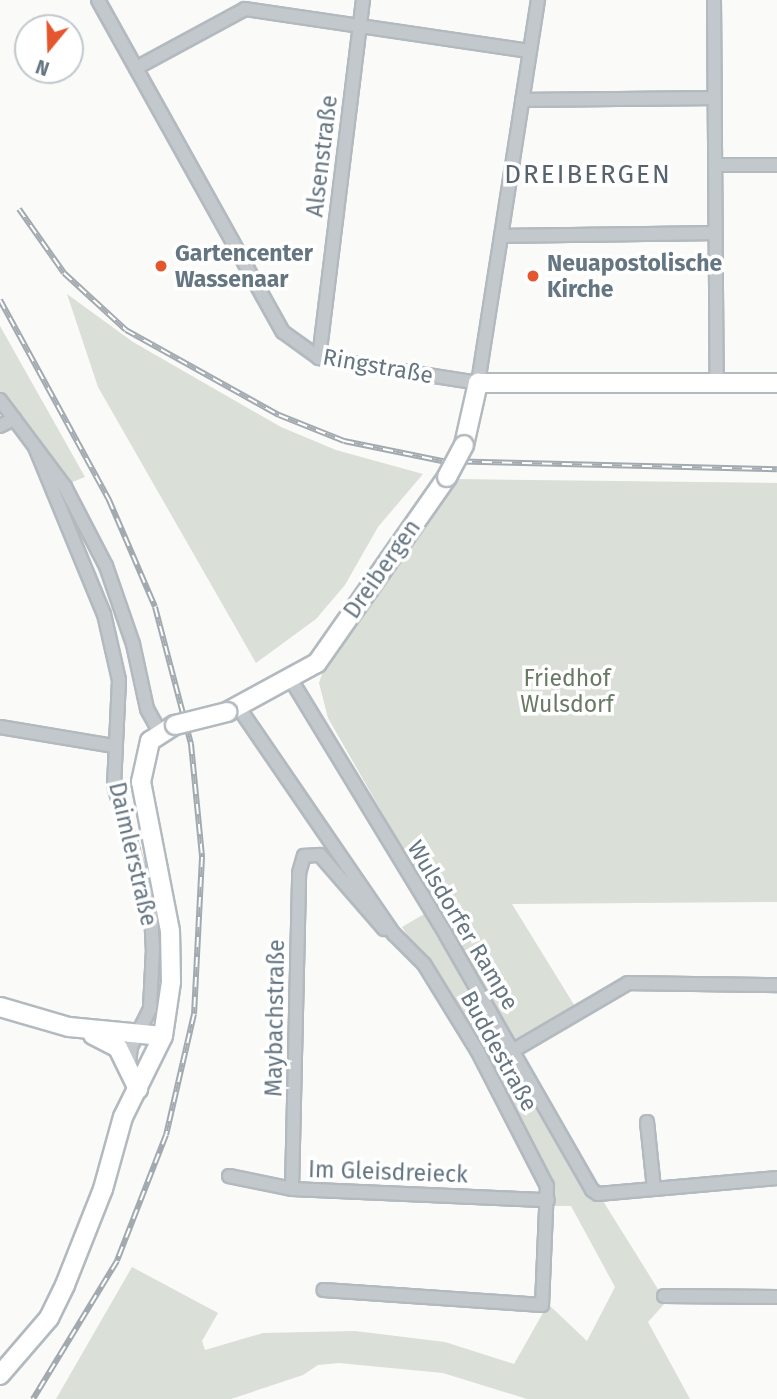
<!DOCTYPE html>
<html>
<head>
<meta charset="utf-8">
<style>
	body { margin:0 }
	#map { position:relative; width:777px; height:1399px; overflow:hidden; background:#fafaf8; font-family:"Fira Sans",sans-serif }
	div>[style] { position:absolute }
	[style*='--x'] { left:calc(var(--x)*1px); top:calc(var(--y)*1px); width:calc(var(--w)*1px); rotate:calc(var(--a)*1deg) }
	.green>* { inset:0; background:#dadfd7 }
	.roads { filter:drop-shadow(2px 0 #b3babf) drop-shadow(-2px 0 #b3babf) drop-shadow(0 2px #b3babf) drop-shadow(0 -2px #b3babf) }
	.street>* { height:12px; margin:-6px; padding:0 6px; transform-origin:6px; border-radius:6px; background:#c3c8cc }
	.secondary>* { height:18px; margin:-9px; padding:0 9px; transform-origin:9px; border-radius:9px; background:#fff }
	.rail>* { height:6px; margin-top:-3px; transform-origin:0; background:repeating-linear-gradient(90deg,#fff 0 10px,#a2aab0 0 20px); box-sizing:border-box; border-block:2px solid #a2aab0 }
	.bridges { filter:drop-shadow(2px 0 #b3babf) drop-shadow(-2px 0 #b3babf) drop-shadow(0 2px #b3babf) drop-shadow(0 -2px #b3babf) }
	.secondary-bridge>* { height:18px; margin:-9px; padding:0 9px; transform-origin:9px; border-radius:9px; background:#fff }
	.dots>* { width:19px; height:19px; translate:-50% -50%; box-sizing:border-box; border:4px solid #fff; border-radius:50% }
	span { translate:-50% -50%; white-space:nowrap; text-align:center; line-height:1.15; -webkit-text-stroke:7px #fff; paint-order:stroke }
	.street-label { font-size:23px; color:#657683 }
	.poi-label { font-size:23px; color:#657683; font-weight:700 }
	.left { translate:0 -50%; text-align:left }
	.park-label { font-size:23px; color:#687a64 }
	.quarter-label { font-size:26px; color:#57646e; letter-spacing:2px }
	.north { position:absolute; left:14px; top:14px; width:70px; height:70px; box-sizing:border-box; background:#fff; border:2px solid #c1c8cd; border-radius:50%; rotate:199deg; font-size:19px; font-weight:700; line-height:28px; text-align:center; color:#657683 }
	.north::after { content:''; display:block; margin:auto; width:24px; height:32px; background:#e4572e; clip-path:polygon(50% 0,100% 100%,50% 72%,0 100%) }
</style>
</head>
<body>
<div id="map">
	<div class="green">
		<i style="clip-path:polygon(67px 294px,133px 342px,281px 427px,336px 450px,423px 474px,378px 527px,345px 585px,316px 619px,256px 663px,98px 387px)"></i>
		<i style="clip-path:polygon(0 326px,85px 477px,70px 483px,0 392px)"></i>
		<i style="clip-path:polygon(457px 479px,777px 483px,777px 902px,512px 904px,576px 1008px,508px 1048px,589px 1196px,603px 1201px,666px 1302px,648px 1322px,690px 1399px,527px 1399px,443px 1373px,339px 1363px,318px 1365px,303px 1375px,231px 1399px,56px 1399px,132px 1267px,218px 1313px,202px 1341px,205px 1350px,263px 1333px,355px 1331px,445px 1342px,514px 1364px,548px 1304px,587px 1341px,615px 1287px,571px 1206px,555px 1206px,551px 1177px,478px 1047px,402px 927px,436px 907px,328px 718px,319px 683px,324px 668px)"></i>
	</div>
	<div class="roads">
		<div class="street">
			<i style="--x:98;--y:0;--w:380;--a:60.9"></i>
			<i style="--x:283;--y:332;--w:44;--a:35.8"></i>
			<i style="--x:319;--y:358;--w:161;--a:8.9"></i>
			<i style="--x:478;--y:383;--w:388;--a:-81.1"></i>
			<i style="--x:714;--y:0;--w:382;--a:89.6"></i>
			<i style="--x:136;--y:68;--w:124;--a:-28.4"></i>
			<i style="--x:245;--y:9;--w:288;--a:8.4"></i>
			<i style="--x:522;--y:100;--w:192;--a:-0.6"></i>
			<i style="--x:715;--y:165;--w:62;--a:0"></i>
			<i style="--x:501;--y:236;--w:214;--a:-0.8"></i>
			<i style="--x:319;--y:358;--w:361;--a:-83"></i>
			<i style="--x:0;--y:400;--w:109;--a:53.2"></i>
			<i style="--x:65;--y:487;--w:89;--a:62.6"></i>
			<i style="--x:106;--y:566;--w:83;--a:70.9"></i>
			<i style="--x:133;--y:644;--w:66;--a:77.8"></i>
			<i style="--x:147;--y:709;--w:26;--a:61"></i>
			<i style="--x:0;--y:426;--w:16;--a:-27"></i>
			<i style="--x:35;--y:447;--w:181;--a:67.6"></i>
			<i style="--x:104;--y:614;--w:68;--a:77.2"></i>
			<i style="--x:119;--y:680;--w:105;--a:92.7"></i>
			<i style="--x:114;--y:785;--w:134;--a:74"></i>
			<i style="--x:151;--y:914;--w:35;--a:87"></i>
			<i style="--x:153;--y:949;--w:60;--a:92.9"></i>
			<i style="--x:150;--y:1009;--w:42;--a:116.6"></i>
			<i style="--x:131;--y:1047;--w:16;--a:97"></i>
			<i style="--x:290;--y:678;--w:301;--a:58.7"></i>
			<i style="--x:446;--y:935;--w:294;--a:60.2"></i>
			<i style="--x:592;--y:1190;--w:7;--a:34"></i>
			<i style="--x:598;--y:1194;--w:180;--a:-5.1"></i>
			<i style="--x:239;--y:708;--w:274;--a:55.6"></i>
			<i style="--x:394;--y:934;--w:42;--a:45"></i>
			<i style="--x:424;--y:964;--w:101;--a:58.4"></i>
			<i style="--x:477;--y:1050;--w:153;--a:62.8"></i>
			<i style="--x:547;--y:1186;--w:119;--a:92.4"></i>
			<i style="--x:542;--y:1305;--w:219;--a:-176.1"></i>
			<i style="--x:0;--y:727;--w:116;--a:9.5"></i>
			<i style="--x:514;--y:1050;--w:132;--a:-30.4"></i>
			<i style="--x:628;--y:983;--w:149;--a:0.8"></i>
			<i style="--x:647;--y:1122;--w:67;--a:84"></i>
			<i style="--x:229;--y:1176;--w:64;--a:11.7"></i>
			<i style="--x:292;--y:1189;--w:256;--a:2.5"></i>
			<i style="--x:292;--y:1189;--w:316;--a:-88.7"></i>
			<i style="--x:299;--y:873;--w:18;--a:-74"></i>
			<i style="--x:304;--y:856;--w:16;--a:-4"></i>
			<i style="--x:320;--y:855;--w:98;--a:49.1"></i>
			<i style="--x:664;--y:1296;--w:113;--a:0.5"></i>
		</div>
		<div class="secondary">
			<i style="--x:464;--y:445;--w:64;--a:-77.3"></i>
			<i style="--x:478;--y:383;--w:299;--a:0"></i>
			<i style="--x:227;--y:712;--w:102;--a:-28.6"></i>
			<i style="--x:317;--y:663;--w:227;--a:-55"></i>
			<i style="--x:0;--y:1007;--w:72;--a:16.2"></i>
			<i style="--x:69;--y:1027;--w:94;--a:5.5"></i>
			<i style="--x:93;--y:1035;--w:28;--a:27"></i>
			<i style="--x:118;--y:1048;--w:46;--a:64"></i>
			<i style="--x:0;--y:1375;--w:75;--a:-49.3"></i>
			<i style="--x:49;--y:1318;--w:37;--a:-64"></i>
			<i style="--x:65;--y:1285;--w:103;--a:-68.4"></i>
			<i style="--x:103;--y:1189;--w:75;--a:-74.5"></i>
			<i style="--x:123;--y:1117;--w:90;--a:-63.7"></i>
			<i style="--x:163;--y:1036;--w:55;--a:-81.6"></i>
			<i style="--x:171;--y:982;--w:51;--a:-91.1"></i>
			<i style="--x:170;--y:931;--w:152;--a:-101"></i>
			<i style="--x:141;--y:782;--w:42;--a:-77.6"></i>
			<i style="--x:150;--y:741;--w:30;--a:-33"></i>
		</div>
	</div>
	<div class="rail">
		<i style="--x:19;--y:209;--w:78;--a:54.9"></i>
		<i style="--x:64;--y:273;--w:84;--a:42.6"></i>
		<i style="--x:126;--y:330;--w:175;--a:29.1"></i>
		<i style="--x:279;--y:415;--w:70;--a:21.8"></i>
		<i style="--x:344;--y:441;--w:100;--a:11.5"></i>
		<i style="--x:442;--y:461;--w:335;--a:1.4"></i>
		<i style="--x:0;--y:300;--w:228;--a:61.4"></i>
		<i style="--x:109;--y:500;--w:116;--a:66.7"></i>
		<i style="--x:155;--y:607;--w:142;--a:75.3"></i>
		<i style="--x:191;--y:744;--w:114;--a:84.4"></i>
		<i style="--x:202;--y:857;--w:157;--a:92.9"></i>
		<i style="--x:194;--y:1014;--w:124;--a:103"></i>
		<i style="--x:166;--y:1135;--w:135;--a:111.3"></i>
		<i style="--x:117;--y:1261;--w:162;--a:121.3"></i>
	</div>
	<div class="bridges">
		<div class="secondary-bridge">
			<i style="--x:447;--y:477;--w:36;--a:-62"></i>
			<i style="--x:175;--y:725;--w:54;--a:-14"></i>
		</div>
	</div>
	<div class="dots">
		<i style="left:161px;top:266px;background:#e4572e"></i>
		<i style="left:533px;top:276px;background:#e4572e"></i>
	</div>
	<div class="street-label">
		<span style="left:322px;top:156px;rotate:-83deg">Alsenstraße</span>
		<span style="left:378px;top:366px;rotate:10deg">Ringstraße</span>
		<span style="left:382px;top:569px;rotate:-55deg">Dreibergen</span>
		<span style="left:133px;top:854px;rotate:77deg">Daimlerstraße</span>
		<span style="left:463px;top:925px;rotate:59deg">Wulsdorfer Rampe</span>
		<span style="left:275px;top:1018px;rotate:-89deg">Maybachstraße</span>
		<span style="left:499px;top:1051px;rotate:61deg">Buddestraße</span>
		<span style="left:388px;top:1172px;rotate:2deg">Im Gleisdreieck</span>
	</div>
	<div class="poi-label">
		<span class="left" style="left:175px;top:266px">Gartencenter<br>Wassenaar</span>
		<span class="left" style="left:547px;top:276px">Neuapostolische<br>Kirche</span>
	</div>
	<div class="park-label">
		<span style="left:567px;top:691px">Friedhof<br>Wulsdorf</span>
	</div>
	<div class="quarter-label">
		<span style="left:588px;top:175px">DREIBERGEN</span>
	</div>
	<div class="north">N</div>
</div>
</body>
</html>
